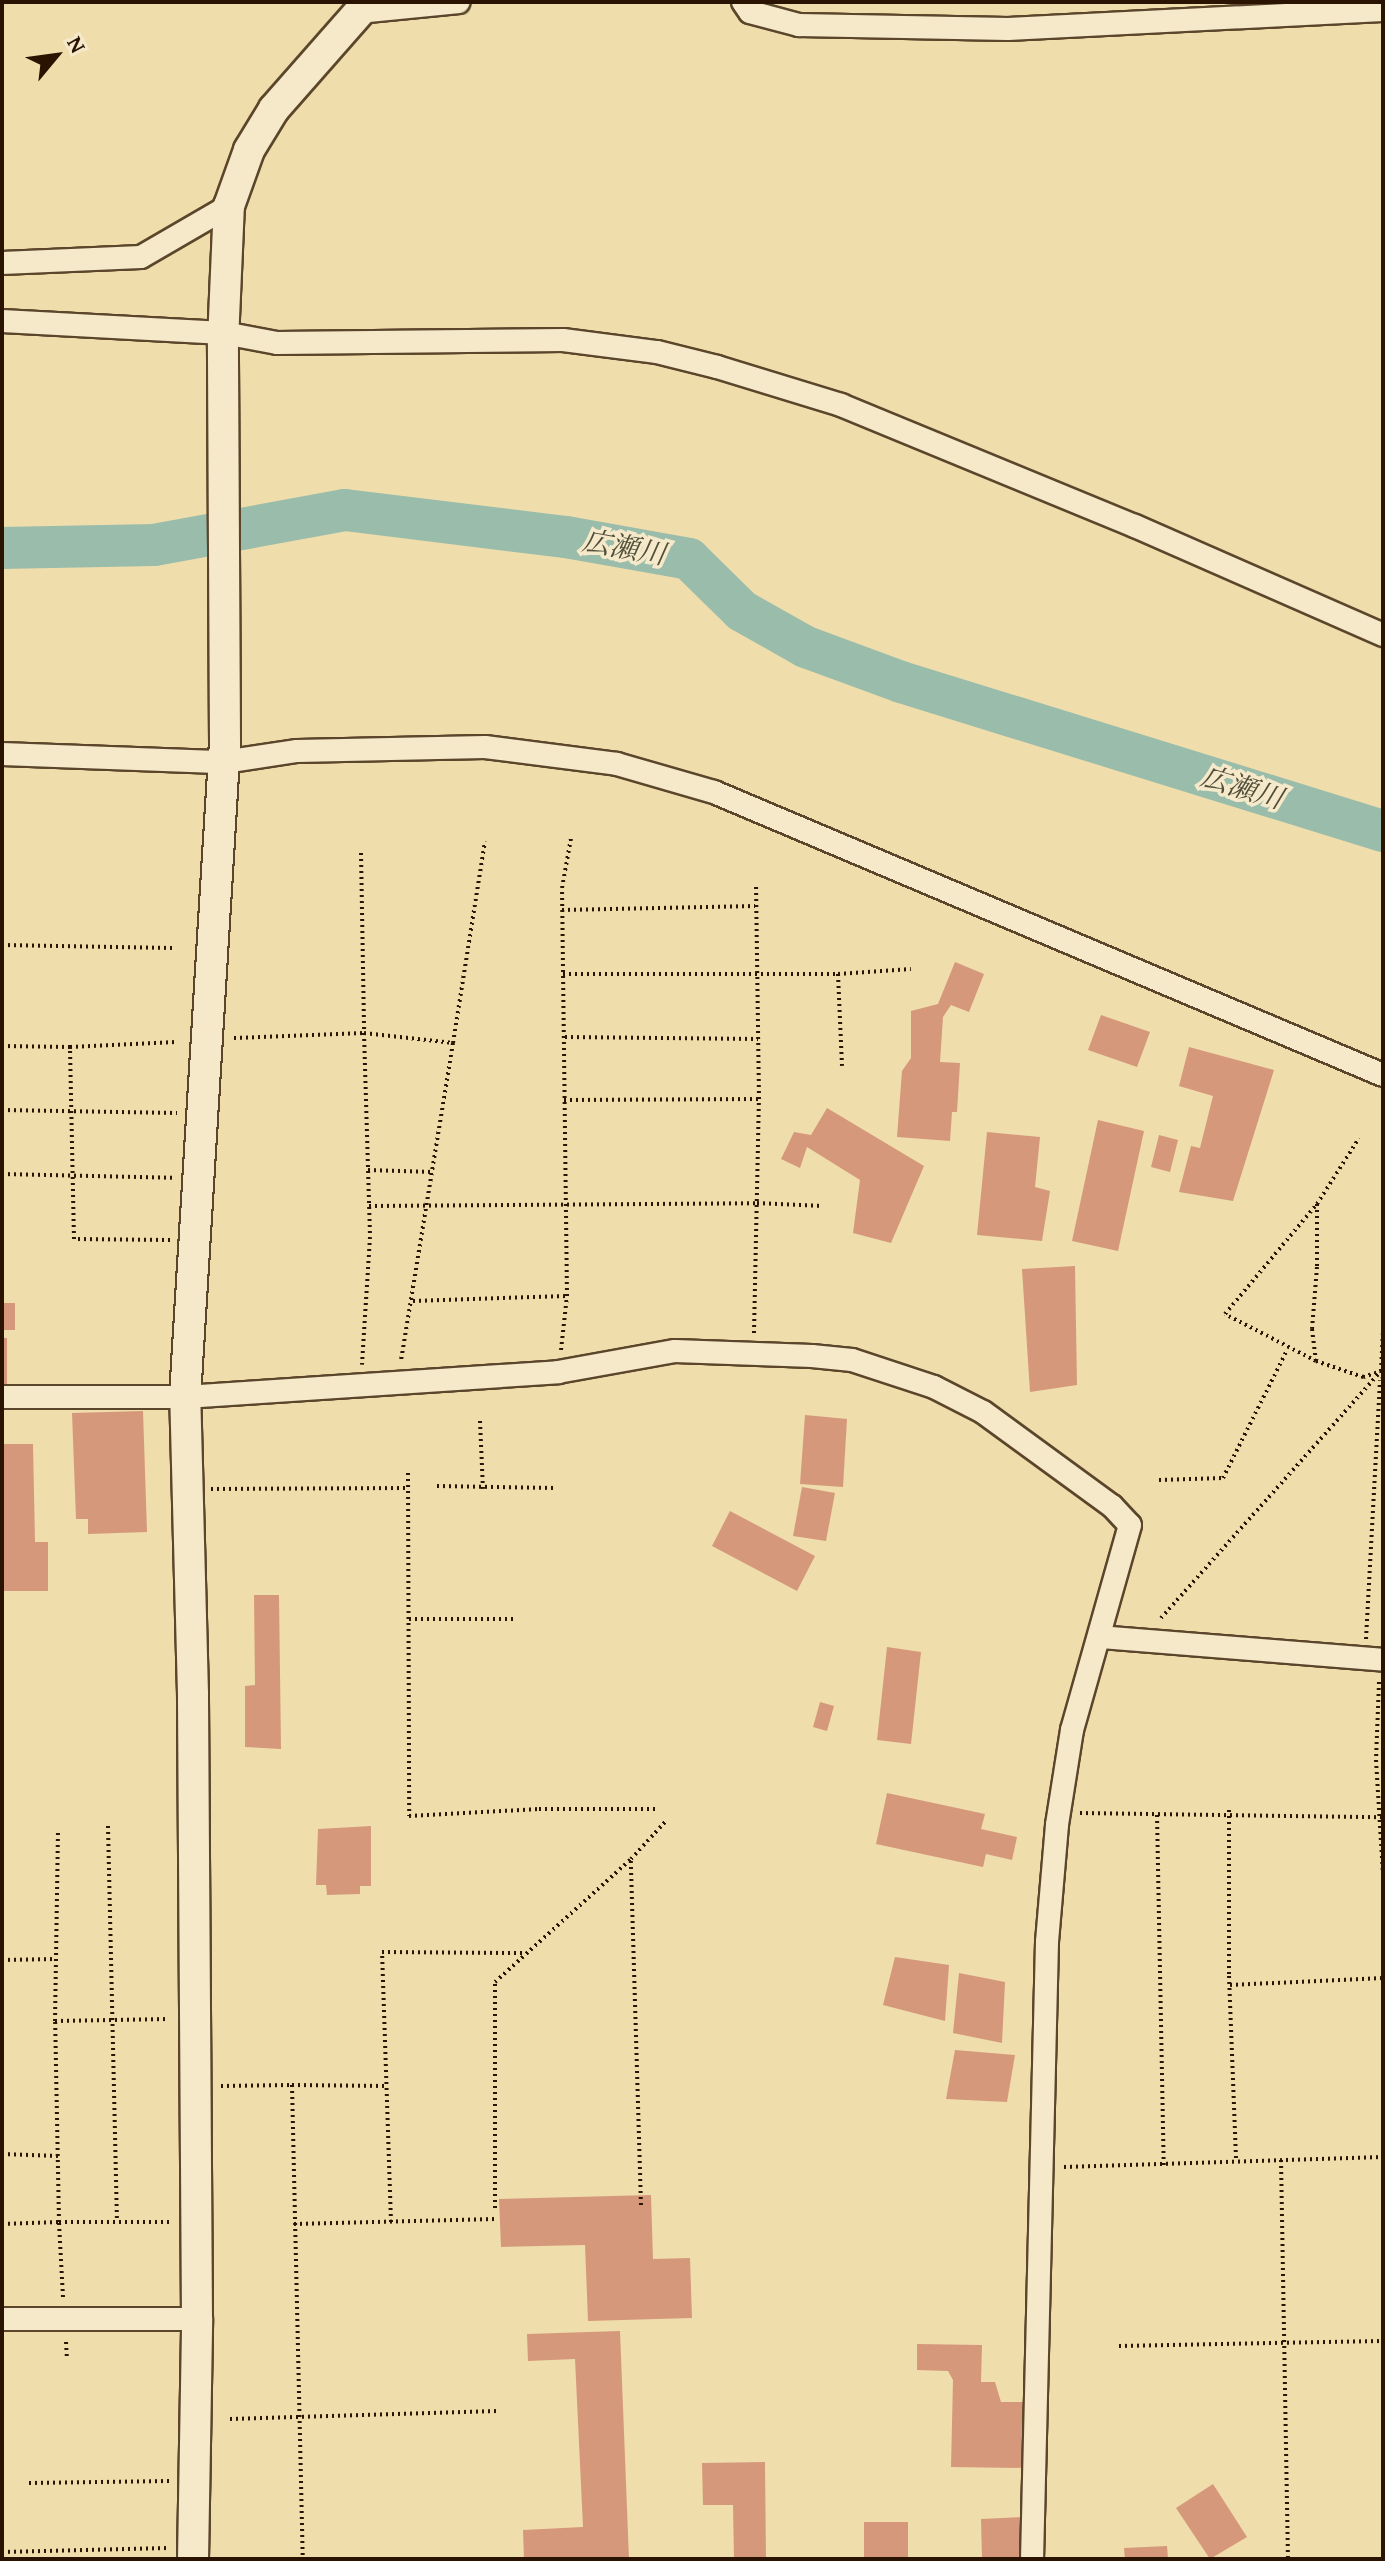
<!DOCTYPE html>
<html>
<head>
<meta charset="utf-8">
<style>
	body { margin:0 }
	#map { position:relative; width:1385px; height:2561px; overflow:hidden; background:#efddac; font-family:"Gentium Book Plus","Noto Serif JP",serif }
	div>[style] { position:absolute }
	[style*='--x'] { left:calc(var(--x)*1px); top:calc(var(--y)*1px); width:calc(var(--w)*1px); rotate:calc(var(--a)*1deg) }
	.river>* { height:42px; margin:-21px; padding:0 21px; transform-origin:21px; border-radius:21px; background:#9abcab }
	.building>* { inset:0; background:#d6987b }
	.path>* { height:4px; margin-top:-2px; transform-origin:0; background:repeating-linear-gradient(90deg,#2a1300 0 2px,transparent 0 6px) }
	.roads { filter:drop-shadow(2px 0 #5b462b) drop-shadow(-2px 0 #5b462b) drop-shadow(0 2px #5b462b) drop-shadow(0 -2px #5b462b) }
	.street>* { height:22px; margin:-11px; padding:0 11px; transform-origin:11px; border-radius:11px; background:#f5e9c9 }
	.secondary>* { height:30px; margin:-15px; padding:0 15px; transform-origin:15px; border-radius:15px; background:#f5e9c9 }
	span { translate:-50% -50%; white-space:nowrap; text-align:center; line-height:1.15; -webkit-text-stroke:7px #f5e9c9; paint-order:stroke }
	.water-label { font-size:28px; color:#514e3c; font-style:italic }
	.frame { position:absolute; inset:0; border:4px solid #2a1300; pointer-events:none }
	.north { position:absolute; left:16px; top:16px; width:80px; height:80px; -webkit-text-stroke:6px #f5e9c9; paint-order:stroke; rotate:61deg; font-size:22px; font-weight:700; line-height:32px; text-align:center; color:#2a1300 }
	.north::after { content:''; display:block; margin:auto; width:28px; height:36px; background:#2a1300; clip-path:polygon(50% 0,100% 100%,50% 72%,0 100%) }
</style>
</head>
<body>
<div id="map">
	<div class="river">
		<i style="--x:2;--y:548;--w:152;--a:-1.1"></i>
		<i style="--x:154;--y:545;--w:194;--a:-10.4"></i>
		<i style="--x:345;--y:510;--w:223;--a:7"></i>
		<i style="--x:566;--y:537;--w:125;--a:10.1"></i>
		<i style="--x:689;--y:559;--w:74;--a:44.5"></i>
		<i style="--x:742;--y:611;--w:73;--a:29.4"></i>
		<i style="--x:806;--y:647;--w:101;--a:20.2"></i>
		<i style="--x:901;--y:682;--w:505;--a:17.18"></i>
	</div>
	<div class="building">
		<i style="clip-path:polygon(955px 962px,984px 974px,969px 1012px,951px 1005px,943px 1017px,940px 1062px,960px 1063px,957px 1112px,952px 1112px,950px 1141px,897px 1137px,902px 1071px,911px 1058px,911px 1011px,938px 1004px)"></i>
		<i style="clip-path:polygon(1101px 1015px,1150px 1032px,1137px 1067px,1088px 1050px)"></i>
		<i style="clip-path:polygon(1189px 1047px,1274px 1070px,1233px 1201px,1179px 1192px,1191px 1146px,1200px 1148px,1213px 1096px,1179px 1086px)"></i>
		<i style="clip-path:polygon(827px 1108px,924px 1166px,891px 1243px,853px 1233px,860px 1180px,807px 1147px,800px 1168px,781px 1159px,794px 1132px,811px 1135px)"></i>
		<i style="clip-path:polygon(1098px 1120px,1144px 1131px,1118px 1251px,1072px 1241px)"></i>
		<i style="clip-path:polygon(987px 1132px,1040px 1137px,1035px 1187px,1050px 1191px,1042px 1241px,977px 1235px)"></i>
		<i style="clip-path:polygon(1159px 1135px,1178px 1140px,1170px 1172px,1151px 1167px)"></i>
		<i style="clip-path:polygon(1075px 1266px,1077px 1385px,1030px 1392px,1022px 1269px)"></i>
		<i style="clip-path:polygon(2px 1303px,15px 1303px,15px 1330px,2px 1330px)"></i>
		<i style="clip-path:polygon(2px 1338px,7px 1338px,7px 1387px,2px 1387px)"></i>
		<i style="clip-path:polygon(143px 1411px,147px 1532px,88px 1534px,88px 1519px,76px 1519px,72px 1413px)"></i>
		<i style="clip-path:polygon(805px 1415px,847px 1419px,843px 1487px,800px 1484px)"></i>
		<i style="clip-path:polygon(2px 1444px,33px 1444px,35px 1542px,48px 1542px,48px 1591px,2px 1591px)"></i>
		<i style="clip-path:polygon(802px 1487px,835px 1493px,826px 1541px,793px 1536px)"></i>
		<i style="clip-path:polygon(730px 1511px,815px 1556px,797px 1591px,712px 1546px)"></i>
		<i style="clip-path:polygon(254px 1595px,279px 1595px,281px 1749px,245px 1747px,245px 1686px,255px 1685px)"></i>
		<i style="clip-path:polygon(887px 1647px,921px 1652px,911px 1744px,877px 1740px)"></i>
		<i style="clip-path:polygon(820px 1702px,834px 1706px,827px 1731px,813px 1727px)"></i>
		<i style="clip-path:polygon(887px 1793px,985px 1814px,981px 1829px,1017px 1837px,1012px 1860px,986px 1854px,983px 1867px,876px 1844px)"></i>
		<i style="clip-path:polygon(371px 1826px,371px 1886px,360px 1886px,360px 1894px,327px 1895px,326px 1885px,316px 1885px,318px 1829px)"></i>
		<i style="clip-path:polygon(895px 1957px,949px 1965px,945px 2021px,883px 2005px)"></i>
		<i style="clip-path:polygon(959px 1973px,1005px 1982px,1002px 2043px,953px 2033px)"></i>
		<i style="clip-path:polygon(955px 2050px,1015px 2055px,1007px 2102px,946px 2099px)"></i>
		<i style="clip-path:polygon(651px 2195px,653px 2259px,690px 2258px,692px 2318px,588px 2321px,585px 2245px,501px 2247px,499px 2199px)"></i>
		<i style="clip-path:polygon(620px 2331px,629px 2559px,524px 2559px,523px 2530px,583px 2527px,575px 2359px,528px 2361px,527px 2334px)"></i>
		<i style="clip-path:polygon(917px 2344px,982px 2345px,981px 2382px,995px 2382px,1001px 2402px,1028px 2402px,1026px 2468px,951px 2467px,953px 2380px,948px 2371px,917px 2370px)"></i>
		<i style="clip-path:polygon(765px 2462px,766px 2559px,734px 2559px,733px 2505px,703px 2505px,702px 2463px)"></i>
		<i style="clip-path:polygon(1213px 2484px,1247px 2537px,1210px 2559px,1176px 2508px)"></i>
		<i style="clip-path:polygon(1024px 2517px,1026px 2559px,982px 2559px,981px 2519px)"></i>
		<i style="clip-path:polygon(864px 2522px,908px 2522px,908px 2559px,864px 2559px)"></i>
		<i style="clip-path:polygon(1167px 2546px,1168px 2559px,1125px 2559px,1124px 2548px)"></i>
	</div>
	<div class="path">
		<i style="--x:361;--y:853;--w:180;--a:89"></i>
		<i style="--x:364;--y:1033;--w:90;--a:6.4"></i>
		<i style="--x:453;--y:1043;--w:323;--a:99.3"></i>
		<i style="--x:562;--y:910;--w:193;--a:-1.2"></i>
		<i style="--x:2;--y:945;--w:170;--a:1"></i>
		<i style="--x:563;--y:974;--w:275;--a:0"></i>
		<i style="--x:838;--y:974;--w:92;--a:87.5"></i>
		<i style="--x:838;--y:974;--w:73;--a:-3.9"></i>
		<i style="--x:565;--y:1037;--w:193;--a:0.6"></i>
		<i style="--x:234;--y:1038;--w:130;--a:-2.2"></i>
		<i style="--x:364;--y:1033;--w:204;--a:88.3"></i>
		<i style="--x:370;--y:1237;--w:128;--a:93.6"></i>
		<i style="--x:453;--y:1043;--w:204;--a:-81"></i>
		<i style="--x:2;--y:1046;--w:68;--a:0.8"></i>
		<i style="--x:564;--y:1100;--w:195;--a:-0.3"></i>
		<i style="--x:759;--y:1099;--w:215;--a:-90.8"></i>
		<i style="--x:2;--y:1110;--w:175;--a:1"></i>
		<i style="--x:368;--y:1170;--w:65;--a:1.8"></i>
		<i style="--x:2;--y:1174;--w:170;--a:1.3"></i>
		<i style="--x:1317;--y:1204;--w:63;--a:90"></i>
		<i style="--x:1317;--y:1267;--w:62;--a:94.6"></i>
		<i style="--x:1312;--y:1329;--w:32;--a:83"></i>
		<i style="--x:1316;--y:1361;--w:102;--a:-152.7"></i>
		<i style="--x:1225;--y:1314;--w:143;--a:-50.1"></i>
		<i style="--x:1317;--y:1204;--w:78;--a:-57.5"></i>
		<i style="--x:369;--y:1206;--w:388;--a:-0.4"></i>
		<i style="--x:757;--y:1203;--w:66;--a:2.6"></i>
		<i style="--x:170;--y:1240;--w:96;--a:-179.4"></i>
		<i style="--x:74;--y:1239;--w:192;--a:-91.2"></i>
		<i style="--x:70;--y:1047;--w:106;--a:-2.7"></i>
		<i style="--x:413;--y:1301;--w:154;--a:-1.9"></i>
		<i style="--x:754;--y:1333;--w:234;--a:-88.8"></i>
		<i style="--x:561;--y:1350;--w:54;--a:-83.7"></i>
		<i style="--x:567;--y:1296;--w:408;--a:-90.7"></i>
		<i style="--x:562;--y:888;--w:51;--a:-79.8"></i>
		<i style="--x:1316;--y:1361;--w:50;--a:18.8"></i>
		<i style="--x:1363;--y:1377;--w:16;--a:-18"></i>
		<i style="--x:1381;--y:1371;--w:41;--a:-87.2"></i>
		<i style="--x:480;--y:1421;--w:68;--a:87.5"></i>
		<i style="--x:408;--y:1473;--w:343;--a:89.8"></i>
		<i style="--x:409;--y:1816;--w:130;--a:-3.1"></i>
		<i style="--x:539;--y:1809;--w:120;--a:0"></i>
		<i style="--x:1159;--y:1480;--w:64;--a:-1.8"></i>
		<i style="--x:1223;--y:1478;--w:143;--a:-63.4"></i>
		<i style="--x:437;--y:1486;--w:118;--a:1"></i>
		<i style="--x:211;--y:1489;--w:198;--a:-0.3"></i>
		<i style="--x:1161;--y:1618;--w:331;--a:-48.3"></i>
		<i style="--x:1381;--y:1371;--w:8;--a:76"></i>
		<i style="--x:409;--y:1619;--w:106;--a:0"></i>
		<i style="--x:1366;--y:1639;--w:259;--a:-86.9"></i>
		<i style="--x:1379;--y:1682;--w:78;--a:92.2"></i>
		<i style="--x:1376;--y:1760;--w:115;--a:86.5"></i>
		<i style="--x:1229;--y:1810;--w:166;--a:90"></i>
		<i style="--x:1229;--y:1976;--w:186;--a:87.8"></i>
		<i style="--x:1080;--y:1813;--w:303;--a:0.8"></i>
		<i style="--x:1157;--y:1815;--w:352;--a:88.9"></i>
		<i style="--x:108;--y:1826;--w:396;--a:88.7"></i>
		<i style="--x:2;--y:1960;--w:54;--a:-1.1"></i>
		<i style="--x:1230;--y:1985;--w:153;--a:-2.6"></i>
		<i style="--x:55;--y:2021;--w:191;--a:-89.1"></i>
		<i style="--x:292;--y:2085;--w:95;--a:0.6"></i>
		<i style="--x:221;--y:2086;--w:71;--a:-0.8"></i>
		<i style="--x:292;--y:2085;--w:474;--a:88.7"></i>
		<i style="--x:2;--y:2154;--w:56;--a:2"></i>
		<i style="--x:1281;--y:2160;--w:399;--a:89"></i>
		<i style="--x:1064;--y:2167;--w:319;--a:-1.8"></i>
		<i style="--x:641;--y:2205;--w:346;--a:-91.7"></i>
		<i style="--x:631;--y:1859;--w:50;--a:-47.4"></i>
		<i style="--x:495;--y:2208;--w:226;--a:-90"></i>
		<i style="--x:495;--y:1982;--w:183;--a:-42.1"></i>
		<i style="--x:391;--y:2222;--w:270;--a:-91.9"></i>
		<i style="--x:382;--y:1952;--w:143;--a:0.4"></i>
		<i style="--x:2;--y:2224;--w:57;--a:-2"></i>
		<i style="--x:59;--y:2222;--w:201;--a:-91.1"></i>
		<i style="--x:55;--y:2021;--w:114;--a:-1"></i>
		<i style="--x:294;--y:2224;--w:201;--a:-1.4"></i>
		<i style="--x:63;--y:2297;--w:75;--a:-93.1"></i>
		<i style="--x:59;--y:2222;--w:112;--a:0"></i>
		<i style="--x:66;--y:2342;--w:18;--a:87"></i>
		<i style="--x:1119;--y:2346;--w:264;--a:-1.1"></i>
		<i style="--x:230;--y:2419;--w:267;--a:-1.7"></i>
		<i style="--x:29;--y:2483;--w:141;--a:-0.8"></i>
		<i style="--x:2;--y:2552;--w:166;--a:-1.4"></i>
	</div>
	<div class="roads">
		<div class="street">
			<i style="--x:743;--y:2;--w:12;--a:55"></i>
			<i style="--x:750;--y:12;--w:51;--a:14.9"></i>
			<i style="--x:799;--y:25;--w:209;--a:1.1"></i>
			<i style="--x:1008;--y:29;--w:375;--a:-2.9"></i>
			<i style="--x:359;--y:12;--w:100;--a:-5.7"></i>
			<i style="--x:2;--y:263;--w:139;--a:-2.5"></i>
			<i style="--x:141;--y:257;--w:102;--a:-30.1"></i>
			<i style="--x:2;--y:321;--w:222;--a:3.1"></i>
			<i style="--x:224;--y:333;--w:54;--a:10.7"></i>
			<i style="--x:277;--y:343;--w:286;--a:-0.6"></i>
			<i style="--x:563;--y:340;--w:95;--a:7.3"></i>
			<i style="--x:657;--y:352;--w:62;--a:14"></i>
			<i style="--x:717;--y:367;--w:130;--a:17"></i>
			<i style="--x:841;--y:405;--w:318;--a:22.4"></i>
			<i style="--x:1135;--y:526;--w:271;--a:23.7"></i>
			<i style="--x:2;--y:754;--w:222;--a:2.1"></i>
			<i style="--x:224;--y:762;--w:74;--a:-8.6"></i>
			<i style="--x:297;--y:751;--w:188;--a:-1.2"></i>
			<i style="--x:485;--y:747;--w:133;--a:7.3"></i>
			<i style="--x:617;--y:764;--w:101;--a:16.1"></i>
			<i style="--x:714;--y:792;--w:726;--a:22.93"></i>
			<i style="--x:2;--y:1397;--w:183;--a:0"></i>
			<i style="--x:185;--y:1397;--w:374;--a:-3.8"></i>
			<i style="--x:558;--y:1372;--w:119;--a:-10.2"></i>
			<i style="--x:675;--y:1351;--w:137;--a:2.1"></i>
			<i style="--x:812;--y:1356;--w:40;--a:5.7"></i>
			<i style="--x:852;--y:1360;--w:86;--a:18.2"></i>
			<i style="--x:934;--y:1387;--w:55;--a:27"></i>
			<i style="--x:983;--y:1412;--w:160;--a:36.1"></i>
			<i style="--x:1112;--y:1506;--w:26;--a:47"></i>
			<i style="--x:1130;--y:1525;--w:213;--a:105.8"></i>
			<i style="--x:1072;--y:1730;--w:96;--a:99"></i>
			<i style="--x:1057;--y:1825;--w:117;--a:94.9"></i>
			<i style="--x:1047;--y:1942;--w:617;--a:91.39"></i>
			<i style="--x:1100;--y:1637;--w:284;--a:4.6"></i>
			<i style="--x:2;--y:2319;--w:195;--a:0"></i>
		</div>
		<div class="secondary">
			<i style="--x:193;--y:2559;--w:240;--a:-89"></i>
			<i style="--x:197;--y:2319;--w:625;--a:-90.37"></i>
			<i style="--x:193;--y:1694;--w:297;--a:-91.5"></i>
			<i style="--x:185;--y:1397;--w:656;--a:-86.51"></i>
			<i style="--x:225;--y:742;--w:401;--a:-90.3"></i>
			<i style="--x:223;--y:341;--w:135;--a:-87.5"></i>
			<i style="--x:229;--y:206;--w:59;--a:-70.3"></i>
			<i style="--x:249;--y:150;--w:48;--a:-58.6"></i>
			<i style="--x:274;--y:109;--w:142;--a:-48.7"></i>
		</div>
	</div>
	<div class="water-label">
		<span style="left:624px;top:547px;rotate:10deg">広瀬川</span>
		<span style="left:1242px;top:787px;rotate:17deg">広瀬川</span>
	</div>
	<div class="frame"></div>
	<div class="north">N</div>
</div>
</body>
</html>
